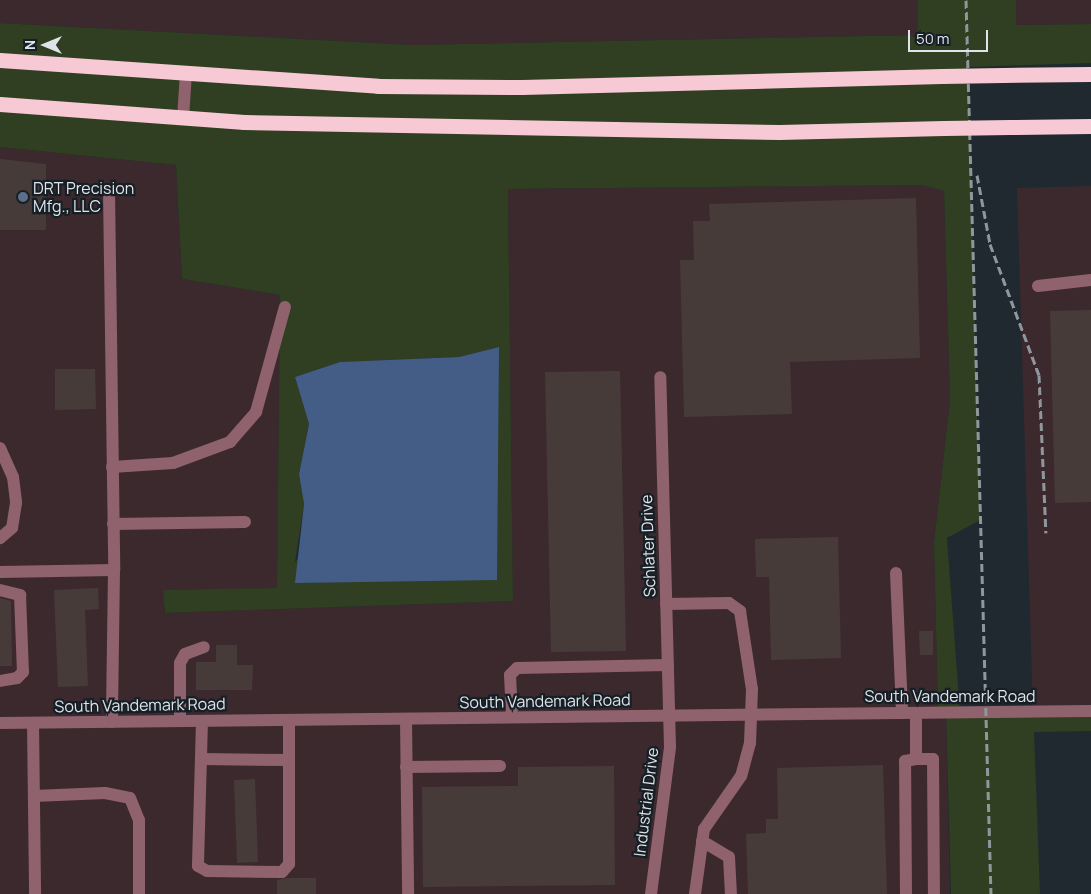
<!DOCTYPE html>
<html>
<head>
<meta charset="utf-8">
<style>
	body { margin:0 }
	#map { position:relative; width:1091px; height:894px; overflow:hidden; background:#202930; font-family:Manrope,sans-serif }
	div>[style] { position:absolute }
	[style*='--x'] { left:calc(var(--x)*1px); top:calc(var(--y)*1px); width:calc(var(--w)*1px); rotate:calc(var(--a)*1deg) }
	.industrial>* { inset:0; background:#3c292e }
	.green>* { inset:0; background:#303e21 }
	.water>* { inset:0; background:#435d86 }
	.building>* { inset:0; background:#473b39 }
	.minor>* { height:12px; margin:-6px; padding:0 6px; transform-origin:6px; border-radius:6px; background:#8f626e }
	.highway>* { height:15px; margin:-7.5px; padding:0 7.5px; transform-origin:7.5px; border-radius:7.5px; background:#f6c9d4 }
	.rail>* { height:3px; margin-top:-1.5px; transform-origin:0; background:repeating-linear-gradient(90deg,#8f969c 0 8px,transparent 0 12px) }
	.highway-bridge>* { height:15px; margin:-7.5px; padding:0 7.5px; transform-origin:7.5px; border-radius:7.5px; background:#f6c9d4 }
	.dots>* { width:14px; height:14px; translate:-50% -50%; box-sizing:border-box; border:2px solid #171f26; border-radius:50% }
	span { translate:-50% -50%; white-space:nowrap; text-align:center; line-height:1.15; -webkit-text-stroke:4.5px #171f26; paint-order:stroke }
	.poi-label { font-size:16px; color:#dee4e9 }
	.left { translate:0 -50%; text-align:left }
	.street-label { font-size:16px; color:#dee4e9 }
	.north { position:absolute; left:20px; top:20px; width:50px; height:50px; -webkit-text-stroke:4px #171f26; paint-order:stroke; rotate:270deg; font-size:14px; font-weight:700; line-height:20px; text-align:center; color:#dee4e9 }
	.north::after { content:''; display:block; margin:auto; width:18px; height:22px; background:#dee4e9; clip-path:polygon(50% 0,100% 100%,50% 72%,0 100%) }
	.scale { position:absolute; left:908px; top:30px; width:80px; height:22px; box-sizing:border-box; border:2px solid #dee4e9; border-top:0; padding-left:6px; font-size:15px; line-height:18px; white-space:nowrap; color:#dee4e9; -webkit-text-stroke:4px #171f26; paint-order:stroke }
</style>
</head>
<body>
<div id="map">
	<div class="industrial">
		<i style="clip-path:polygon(0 0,918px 0,919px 35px,412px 45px,0 23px)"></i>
		<i style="clip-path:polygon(1016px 0,1091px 0,1091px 24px,1016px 25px)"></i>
		<i style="clip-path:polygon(0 147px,176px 165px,182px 279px,280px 295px,277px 589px,164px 590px,165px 613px,513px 601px,508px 189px,922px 185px,944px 191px,950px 401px,934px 542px,938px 713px,946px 713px,950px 894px,0 894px)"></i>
		<i style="clip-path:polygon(1091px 186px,1091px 711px,1033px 712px,1017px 188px)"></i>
	</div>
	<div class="green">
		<i style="clip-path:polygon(evenodd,918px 0,1016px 0,1016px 25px,1091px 24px,1091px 63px,968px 67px,980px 520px,947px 538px,960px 713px,1091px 711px,1091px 731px,1034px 732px,1040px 894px,951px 894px,946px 714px,938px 713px,934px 542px,950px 401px,944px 191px,922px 185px,508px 189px,513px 601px,165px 613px,163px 590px,277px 588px,280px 295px,182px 279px,176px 165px,0 147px,0 23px,412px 45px,918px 35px,918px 0,499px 347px,295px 562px,304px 504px,299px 474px,309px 424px,295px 377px,340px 362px,459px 357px,499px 347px)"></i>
	</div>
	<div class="water">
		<i style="clip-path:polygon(499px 347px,497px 580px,295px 583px,304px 504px,299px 474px,309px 424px,295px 377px,340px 362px,459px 357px)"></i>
	</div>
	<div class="building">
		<i style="clip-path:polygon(0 159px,46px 164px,46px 230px,0 230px)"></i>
		<i style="clip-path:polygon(916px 198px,920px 358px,790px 362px,792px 414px,684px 417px,680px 260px,694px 260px,693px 221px,710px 221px,709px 204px)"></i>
		<i style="clip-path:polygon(1091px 310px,1091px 502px,1055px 503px,1050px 311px)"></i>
		<i style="clip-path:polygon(55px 369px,95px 369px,96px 409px,55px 410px)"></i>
		<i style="clip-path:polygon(620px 371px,626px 651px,551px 652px,545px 372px)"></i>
		<i style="clip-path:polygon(838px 537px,841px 658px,771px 660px,769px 577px,756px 577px,755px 539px)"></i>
		<i style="clip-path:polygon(98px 588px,99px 609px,85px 610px,88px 686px,58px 687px,54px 590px)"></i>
		<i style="clip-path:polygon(0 598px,11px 601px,12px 666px,0 666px)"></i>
		<i style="clip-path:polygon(919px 631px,933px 631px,933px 655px,920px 655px)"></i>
		<i style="clip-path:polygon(216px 645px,237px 645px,237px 665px,253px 665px,252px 690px,196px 690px,196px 662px,216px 662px)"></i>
		<i style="clip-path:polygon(883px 765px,887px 894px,748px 894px,746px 834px,766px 833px,766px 819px,778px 819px,777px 768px)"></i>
		<i style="clip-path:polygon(614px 766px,615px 885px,423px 887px,422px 787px,518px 786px,518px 767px)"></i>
		<i style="clip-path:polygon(255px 779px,258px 862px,237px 863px,234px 780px)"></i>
		<i style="clip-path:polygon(287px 878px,316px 878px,316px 894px,277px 894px,277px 880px)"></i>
	</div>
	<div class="minor">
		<i style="--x:183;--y:118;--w:45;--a:-86.2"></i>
		<i style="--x:109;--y:191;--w:379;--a:89.2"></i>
		<i style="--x:1038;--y:286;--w:53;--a:-6.5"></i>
		<i style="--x:0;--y:448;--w:32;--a:66"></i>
		<i style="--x:13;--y:477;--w:26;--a:83"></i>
		<i style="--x:16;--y:503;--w:25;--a:99"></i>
		<i style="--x:12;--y:528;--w:16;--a:140"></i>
		<i style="--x:112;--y:467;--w:61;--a:-3.8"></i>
		<i style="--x:173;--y:463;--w:61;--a:-20.2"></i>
		<i style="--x:230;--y:442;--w:40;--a:-49"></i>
		<i style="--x:256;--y:412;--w:109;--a:-74.6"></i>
		<i style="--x:113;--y:524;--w:132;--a:-0.9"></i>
		<i style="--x:0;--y:572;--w:114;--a:-1"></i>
		<i style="--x:114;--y:570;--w:152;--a:90.8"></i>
		<i style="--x:896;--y:573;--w:140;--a:87.5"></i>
		<i style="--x:0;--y:590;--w:21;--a:14"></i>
		<i style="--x:20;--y:595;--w:77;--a:87.8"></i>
		<i style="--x:23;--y:672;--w:8;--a:135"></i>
		<i style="--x:17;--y:678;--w:17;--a:170"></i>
		<i style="--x:666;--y:604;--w:63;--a:-0.9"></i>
		<i style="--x:729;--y:603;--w:14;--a:36"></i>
		<i style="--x:740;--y:611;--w:79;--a:81.3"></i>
		<i style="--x:752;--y:689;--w:54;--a:92.1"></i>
		<i style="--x:750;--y:743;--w:34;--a:105"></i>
		<i style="--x:741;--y:776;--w:65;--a:124.9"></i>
		<i style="--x:704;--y:829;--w:66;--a:97.9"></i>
		<i style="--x:916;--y:713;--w:46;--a:90"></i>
		<i style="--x:916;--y:759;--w:17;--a:0"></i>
		<i style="--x:933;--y:759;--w:135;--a:89.6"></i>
		<i style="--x:512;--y:717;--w:42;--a:-92.7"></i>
		<i style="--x:510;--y:675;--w:10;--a:-45"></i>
		<i style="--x:517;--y:668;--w:151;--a:-1.1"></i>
		<i style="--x:406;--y:720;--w:174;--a:89.3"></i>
		<i style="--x:180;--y:721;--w:58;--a:-90"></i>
		<i style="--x:180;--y:663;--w:10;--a:-61"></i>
		<i style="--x:185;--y:654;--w:20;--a:-20"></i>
		<i style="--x:202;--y:721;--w:145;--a:91.6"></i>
		<i style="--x:198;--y:866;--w:10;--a:29"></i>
		<i style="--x:207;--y:871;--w:75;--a:0.8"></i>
		<i style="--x:282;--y:872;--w:11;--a:-49"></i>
		<i style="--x:289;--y:864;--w:144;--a:-90"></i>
		<i style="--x:0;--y:723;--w:1091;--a:-0.63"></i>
		<i style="--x:33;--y:723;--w:171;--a:89.3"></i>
		<i style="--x:201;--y:759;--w:88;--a:0.7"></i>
		<i style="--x:406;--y:767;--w:94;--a:-0.6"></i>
		<i style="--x:34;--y:796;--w:71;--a:-2.4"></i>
		<i style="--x:105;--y:793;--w:25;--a:11"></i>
		<i style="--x:130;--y:798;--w:24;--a:68"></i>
		<i style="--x:139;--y:820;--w:74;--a:90"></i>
		<i style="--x:702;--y:841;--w:31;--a:31"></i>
		<i style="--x:729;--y:857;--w:37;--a:87"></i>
		<i style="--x:651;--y:894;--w:148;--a:-82.6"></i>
		<i style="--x:670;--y:747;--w:370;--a:-91.5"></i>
		<i style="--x:906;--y:894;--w:133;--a:-90.4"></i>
		<i style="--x:905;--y:761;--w:11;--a:-10"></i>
	</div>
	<div class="highway">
		<i style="--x:0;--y:60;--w:379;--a:3.9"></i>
		<i style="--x:378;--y:86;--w:144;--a:0.4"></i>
		<i style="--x:522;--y:87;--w:420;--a:-1.5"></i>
		<i style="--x:1003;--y:75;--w:88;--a:-0.7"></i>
		<i style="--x:0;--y:104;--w:245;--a:4.2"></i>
		<i style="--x:244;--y:122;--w:535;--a:1.07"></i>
		<i style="--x:779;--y:132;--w:165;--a:-1.4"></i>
		<i style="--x:1010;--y:127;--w:81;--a:-0.7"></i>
	</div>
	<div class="rail">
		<i style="--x:966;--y:0;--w:894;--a:88.4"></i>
		<i style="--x:977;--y:175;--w:70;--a:79.3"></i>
		<i style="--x:990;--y:244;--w:140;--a:69.5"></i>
		<i style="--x:1039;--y:375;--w:158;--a:87.5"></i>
	</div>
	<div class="highway-bridge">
		<i style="--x:942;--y:76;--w:61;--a:-0.9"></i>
		<i style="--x:944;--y:128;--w:66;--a:-0.9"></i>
	</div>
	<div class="dots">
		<i style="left:23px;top:197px;background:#5c6f8a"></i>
	</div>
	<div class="poi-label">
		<span class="left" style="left:33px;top:197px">DRT Precision<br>Mfg., LLC</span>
	</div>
	<div class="street-label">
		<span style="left:648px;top:546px;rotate:-92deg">Schlater Drive</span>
		<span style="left:950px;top:696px">South Vandemark Road</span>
		<span style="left:545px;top:701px;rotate:-1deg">South Vandemark Road</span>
		<span style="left:140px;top:705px;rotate:-1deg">South Vandemark Road</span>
		<span style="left:646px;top:802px;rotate:-83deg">Industrial Drive</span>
	</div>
	<div class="north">N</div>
	<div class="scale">50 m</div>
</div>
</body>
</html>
